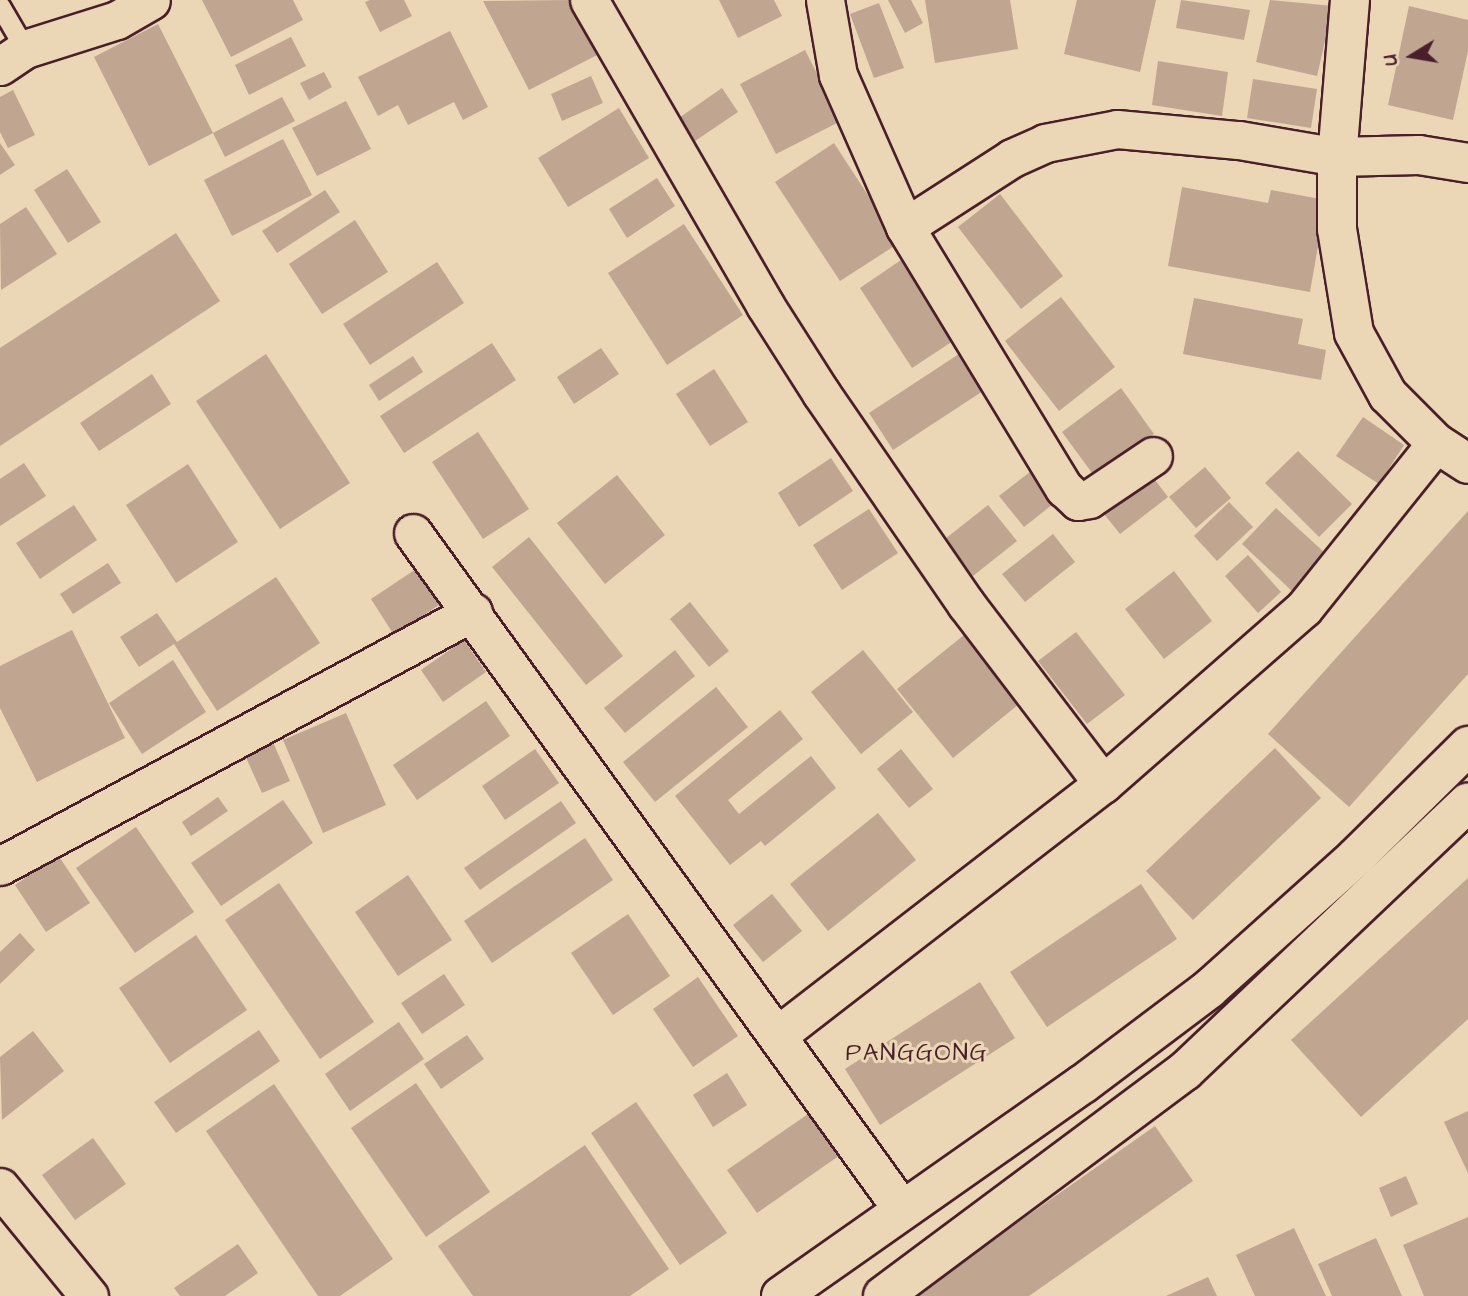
<!DOCTYPE html>
<html>
<head>
<meta charset="utf-8">
<style>
	body { margin:0 }
	#map { position:relative; width:1468px; height:1296px; overflow:hidden; background:#ebd6b5; font-family:"Architects Daughter",sans-serif }
	div>[style] { position:absolute }
	[style*='--x'] { left:calc(var(--x)*1px); top:calc(var(--y)*1px); width:calc(var(--w)*1px); rotate:calc(var(--a)*1deg) }
	.building>* { inset:0; background:#c0a591 }
	.roads { filter:drop-shadow(2px 0 #4a1f2b) drop-shadow(-2px 0 #4a1f2b) drop-shadow(0 2px #4a1f2b) drop-shadow(0 -2px #4a1f2b) }
	.lane>* { height:19px; margin:-9.5px; padding:0 9.5px; transform-origin:9.5px; border-radius:9.5px; background:#ebd6b5 }
	.street>* { height:37px; margin:-18.5px; padding:0 18.5px; transform-origin:18.5px; border-radius:18.5px; background:#ebd6b5 }
	.primary>* { height:38px; margin:-19px; padding:0 19px; transform-origin:19px; border-radius:19px; background:#ebd6b5 }
	span { translate:-50% -50%; white-space:nowrap; text-align:center; line-height:1.15; -webkit-text-stroke:6px #ebd6b5; paint-order:stroke }
	.quarter-label { font-size:24px; color:#4a1f2b; letter-spacing:2px }
	.north { position:absolute; left:1377px; top:21px; width:70px; height:70px; -webkit-text-stroke:5px #ebd6b5; paint-order:stroke; rotate:259deg; font-size:19px; font-weight:700; line-height:28px; text-align:center; color:#4a1f2b }
	.north::after { content:''; display:block; margin:auto; width:24px; height:32px; background:#4a1f2b; clip-path:polygon(50% 0,100% 100%,50% 72%,0 100%) }
</style>
</head>
<body>
<div id="map">
	<div class="building">
		<i style="clip-path:polygon(202px 0,293px 0,303px 20px,231px 57px)"></i>
		<i style="clip-path:polygon(370px 0,404px 0,412px 16px,380px 32px,365px 2px)"></i>
		<i style="clip-path:polygon(573px 0,601px 53px,529px 90px,483px 1px)"></i>
		<i style="clip-path:polygon(719px 0,774px 0,782px 16px,738px 38px)"></i>
		<i style="clip-path:polygon(888px 0,911px 0,923px 23px,905px 33px)"></i>
		<i style="clip-path:polygon(925px 0,1010px 0,1018px 49px,935px 63px)"></i>
		<i style="clip-path:polygon(1077px 0,1156px 0,1140px 72px,1064px 54px)"></i>
		<i style="clip-path:polygon(1181px 0,1250px 10px,1244px 40px,1176px 28px)"></i>
		<i style="clip-path:polygon(1270px 0,1333px 6px,1317px 76px,1256px 62px)"></i>
		<i style="clip-path:polygon(879px 3px,904px 68px,874px 78px,850px 14px)"></i>
		<i style="clip-path:polygon(1409px 6px,1468px 20px,1468px 51px,1453px 120px,1388px 105px)"></i>
		<i style="clip-path:polygon(158px 24px,213px 133px,149px 166px,94px 57px)"></i>
		<i style="clip-path:polygon(450px 31px,488px 107px,463px 120px,454px 102px,408px 125px,398px 105px,378px 116px,358px 77px)"></i>
		<i style="clip-path:polygon(291px 37px,306px 66px,249px 95px,235px 65px)"></i>
		<i style="clip-path:polygon(805px 50px,841px 121px,776px 154px,740px 84px)"></i>
		<i style="clip-path:polygon(1158px 61px,1228px 72px,1222px 116px,1152px 105px)"></i>
		<i style="clip-path:polygon(324px 72px,332px 87px,309px 100px,300px 83px)"></i>
		<i style="clip-path:polygon(591px 76px,603px 103px,562px 121px,551px 94px)"></i>
		<i style="clip-path:polygon(1253px 79px,1317px 89px,1311px 128px,1247px 118px)"></i>
		<i style="clip-path:polygon(722px 88px,738px 112px,692px 143px,676px 120px)"></i>
		<i style="clip-path:polygon(13px 90px,35px 135px,8px 148px,0 132px,0 97px)"></i>
		<i style="clip-path:polygon(282px 97px,295px 121px,225px 157px,213px 133px)"></i>
		<i style="clip-path:polygon(346px 101px,371px 149px,317px 176px,292px 128px)"></i>
		<i style="clip-path:polygon(619px 108px,649px 158px,568px 207px,538px 158px)"></i>
		<i style="clip-path:polygon(283px 139px,312px 195px,232px 236px,204px 180px)"></i>
		<i style="clip-path:polygon(0 143px,15px 165px,0 175px)"></i>
		<i style="clip-path:polygon(834px 143px,899px 243px,840px 281px,775px 182px)"></i>
		<i style="clip-path:polygon(67px 169px,101px 222px,68px 243px,34px 190px)"></i>
		<i style="clip-path:polygon(657px 178px,675px 206px,627px 238px,609px 209px)"></i>
		<i style="clip-path:polygon(1182px 187px,1268px 203px,1271px 190px,1326px 200px,1310px 292px,1168px 266px)"></i>
		<i style="clip-path:polygon(325px 190px,340px 212px,277px 253px,262px 231px)"></i>
		<i style="clip-path:polygon(1000px 194px,1063px 276px,1021px 309px,958px 227px)"></i>
		<i style="clip-path:polygon(26px 207px,57px 254px,1px 290px,0 224px)"></i>
		<i style="clip-path:polygon(355px 220px,388px 272px,322px 314px,289px 264px)"></i>
		<i style="clip-path:polygon(684px 224px,743px 315px,667px 365px,608px 273px)"></i>
		<i style="clip-path:polygon(176px 233px,220px 301px,0 446px,0 348px)"></i>
		<i style="clip-path:polygon(904px 258px,956px 339px,912px 368px,860px 288px)"></i>
		<i style="clip-path:polygon(437px 262px,464px 303px,370px 365px,343px 324px)"></i>
		<i style="clip-path:polygon(1061px 297px,1115px 367px,1059px 411px,1005px 341px)"></i>
		<i style="clip-path:polygon(1194px 298px,1303px 319px,1298px 344px,1326px 350px,1321px 380px,1183px 354px)"></i>
		<i style="clip-path:polygon(492px 343px,516px 380px,404px 453px,380px 416px)"></i>
		<i style="clip-path:polygon(601px 348px,619px 374px,574px 404px,557px 377px)"></i>
		<i style="clip-path:polygon(962px 352px,986px 389px,893px 450px,869px 413px)"></i>
		<i style="clip-path:polygon(266px 354px,350px 483px,280px 529px,196px 401px)"></i>
		<i style="clip-path:polygon(413px 356px,423px 372px,379px 401px,369px 385px)"></i>
		<i style="clip-path:polygon(714px 369px,748px 422px,710px 446px,676px 394px)"></i>
		<i style="clip-path:polygon(152px 374px,171px 404px,99px 451px,80px 423px)"></i>
		<i style="clip-path:polygon(1121px 388px,1154px 434px,1095px 477px,1062px 432px)"></i>
		<i style="clip-path:polygon(1363px 417px,1404px 445px,1379px 484px,1336px 456px)"></i>
		<i style="clip-path:polygon(478px 432px,529px 509px,483px 539px,432px 462px)"></i>
		<i style="clip-path:polygon(1298px 451px,1352px 504px,1319px 537px,1265px 483px)"></i>
		<i style="clip-path:polygon(831px 458px,853px 491px,799px 527px,778px 493px)"></i>
		<i style="clip-path:polygon(1043px 462px,1067px 493px,1024px 527px,999px 496px)"></i>
		<i style="clip-path:polygon(24px 463px,46px 496px,0 526px,0 479px)"></i>
		<i style="clip-path:polygon(188px 464px,238px 542px,176px 583px,126px 505px)"></i>
		<i style="clip-path:polygon(1205px 467px,1231px 498px,1196px 528px,1169px 497px)"></i>
		<i style="clip-path:polygon(617px 475px,665px 535px,605px 584px,557px 523px)"></i>
		<i style="clip-path:polygon(1152px 476px,1168px 497px,1120px 534px,1104px 514px)"></i>
		<i style="clip-path:polygon(1229px 502px,1253px 527px,1217px 561px,1194px 536px)"></i>
		<i style="clip-path:polygon(74px 505px,97px 540px,40px 579px,16px 543px)"></i>
		<i style="clip-path:polygon(988px 505px,1017px 541px,973px 576px,945px 539px)"></i>
		<i style="clip-path:polygon(1276px 508px,1326px 554px,1292px 591px,1242px 544px)"></i>
		<i style="clip-path:polygon(869px 509px,898px 553px,842px 590px,813px 545px)"></i>
		<i style="clip-path:polygon(1468px 511px,1468px 674px,1349px 807px,1268px 734px)"></i>
		<i style="clip-path:polygon(1053px 534px,1075px 562px,1025px 602px,1002px 574px)"></i>
		<i style="clip-path:polygon(529px 537px,623px 656px,586px 685px,492px 567px)"></i>
		<i style="clip-path:polygon(1248px 555px,1281px 592px,1258px 613px,1225px 576px)"></i>
		<i style="clip-path:polygon(108px 563px,121px 583px,73px 614px,60px 594px)"></i>
		<i style="clip-path:polygon(416px 569px,439px 605px,394px 635px,371px 599px)"></i>
		<i style="clip-path:polygon(1174px 571px,1212px 621px,1164px 659px,1125px 609px)"></i>
		<i style="clip-path:polygon(276px 577px,320px 643px,217px 711px,174px 644px,139px 667px,120px 637px,157px 613px,177px 642px)"></i>
		<i style="clip-path:polygon(690px 602px,729px 651px,709px 667px,670px 619px)"></i>
		<i style="clip-path:polygon(72px 630px,125px 738px,37px 782px,0 708px,0 666px)"></i>
		<i style="clip-path:polygon(969px 631px,1025px 699px,953px 758px,897px 689px)"></i>
		<i style="clip-path:polygon(1076px 632px,1125px 695px,1087px 724px,1038px 661px)"></i>
		<i style="clip-path:polygon(464px 640px,486px 672px,443px 702px,421px 670px)"></i>
		<i style="clip-path:polygon(675px 650px,695px 676px,625px 733px,604px 708px)"></i>
		<i style="clip-path:polygon(863px 650px,913px 712px,861px 754px,811px 692px)"></i>
		<i style="clip-path:polygon(173px 660px,206px 712px,142px 754px,109px 703px)"></i>
		<i style="clip-path:polygon(716px 687px,748px 727px,655px 802px,623px 762px)"></i>
		<i style="clip-path:polygon(486px 701px,510px 736px,417px 800px,393px 765px)"></i>
		<i style="clip-path:polygon(780px 710px,803px 739px,728px 800px,739px 814px,811px 756px,836px 788px,765px 846px,761px 841px,730px 865px,675px 796px)"></i>
		<i style="clip-path:polygon(346px 713px,386px 805px,323px 833px,283px 740px)"></i>
		<i style="clip-path:polygon(272px 740px,290px 781px,262px 793px,244px 753px)"></i>
		<i style="clip-path:polygon(1275px 748px,1321px 798px,1193px 920px,1146px 871px)"></i>
		<i style="clip-path:polygon(535px 749px,559px 783px,505px 820px,482px 786px)"></i>
		<i style="clip-path:polygon(901px 749px,933px 789px,909px 808px,877px 769px)"></i>
		<i style="clip-path:polygon(218px 797px,228px 811px,191px 836px,182px 822px)"></i>
		<i style="clip-path:polygon(283px 800px,313px 843px,221px 906px,191px 863px)"></i>
		<i style="clip-path:polygon(561px 801px,576px 823px,480px 890px,464px 868px)"></i>
		<i style="clip-path:polygon(878px 813px,916px 860px,828px 931px,790px 884px)"></i>
		<i style="clip-path:polygon(136px 827px,194px 912px,135px 953px,76px 868px)"></i>
		<i style="clip-path:polygon(585px 838px,613px 880px,492px 963px,464px 921px)"></i>
		<i style="clip-path:polygon(58px 855px,90px 903px,46px 932px,15px 885px)"></i>
		<i style="clip-path:polygon(408px 875px,452px 940px,398px 976px,355px 912px)"></i>
		<i style="clip-path:polygon(1468px 878px,1468px 1019px,1361px 1117px,1291px 1040px)"></i>
		<i style="clip-path:polygon(279px 883px,374px 1022px,320px 1059px,225px 920px)"></i>
		<i style="clip-path:polygon(1141px 884px,1177px 939px,1047px 1027px,1010px 972px)"></i>
		<i style="clip-path:polygon(772px 894px,802px 931px,763px 962px,733px 925px)"></i>
		<i style="clip-path:polygon(628px 914px,670px 976px,613px 1015px,571px 953px)"></i>
		<i style="clip-path:polygon(20px 933px,35px 950px,0 984px,0 952px)"></i>
		<i style="clip-path:polygon(196px 935px,247px 1010px,170px 1063px,119px 988px)"></i>
		<i style="clip-path:polygon(444px 974px,465px 1005px,422px 1034px,401px 1003px)"></i>
		<i style="clip-path:polygon(698px 977px,738px 1036px,693px 1067px,653px 1009px)"></i>
		<i style="clip-path:polygon(980px 982px,1015px 1038px,880px 1125px,845px 1069px)"></i>
		<i style="clip-path:polygon(399px 1022px,424px 1059px,350px 1111px,325px 1074px)"></i>
		<i style="clip-path:polygon(259px 1030px,280px 1061px,176px 1133px,154px 1102px)"></i>
		<i style="clip-path:polygon(33px 1031px,64px 1071px,2px 1120px,0 1057px)"></i>
		<i style="clip-path:polygon(467px 1035px,484px 1059px,441px 1089px,424px 1064px)"></i>
		<i style="clip-path:polygon(727px 1073px,747px 1105px,713px 1127px,693px 1095px)"></i>
		<i style="clip-path:polygon(416px 1083px,490px 1192px,426px 1237px,351px 1128px)"></i>
		<i style="clip-path:polygon(274px 1084px,393px 1259px,340px 1296px,318px 1296px,206px 1131px)"></i>
		<i style="clip-path:polygon(636px 1102px,727px 1233px,680px 1265px,591px 1133px)"></i>
		<i style="clip-path:polygon(824px 1103px,853px 1146px,757px 1213px,727px 1170px)"></i>
		<i style="clip-path:polygon(1468px 1111px,1468px 1173px,1444px 1122px)"></i>
		<i style="clip-path:polygon(1155px 1126px,1193px 1181px,1029px 1296px,913px 1296px)"></i>
		<i style="clip-path:polygon(93px 1138px,126px 1184px,75px 1220px,42px 1175px)"></i>
		<i style="clip-path:polygon(585px 1145px,669px 1269px,630px 1296px,473px 1296px,438px 1246px)"></i>
		<i style="clip-path:polygon(1406px 1176px,1418px 1204px,1391px 1217px,1379px 1188px)"></i>
		<i style="clip-path:polygon(1468px 1217px,1468px 1296px,1424px 1296px,1403px 1245px)"></i>
		<i style="clip-path:polygon(1294px 1228px,1326px 1296px,1255px 1296px,1236px 1255px)"></i>
		<i style="clip-path:polygon(1376px 1238px,1402px 1296px,1332px 1296px,1318px 1264px)"></i>
		<i style="clip-path:polygon(238px 1244px,258px 1273px,225px 1296px,180px 1296px,174px 1288px)"></i>
		<i style="clip-path:polygon(1208px 1277px,1217px 1296px,1166px 1296px)"></i>
	</div>
	<div class="roads">
		<div class="lane">
			<i style="--x:0;--y:6;--w:50;--a:59.8"></i>
		</div>
		<div class="street">
			<i style="--x:589;--y:0;--w:352;--a:60"></i>
			<i style="--x:765;--y:305;--w:104;--a:57.5"></i>
			<i style="--x:821;--y:393;--w:256;--a:55.5"></i>
			<i style="--x:966;--y:604;--w:226;--a:52.7"></i>
			<i style="--x:825;--y:0;--w:76;--a:80.2"></i>
			<i style="--x:838;--y:75;--w:166;--a:66.2"></i>
			<i style="--x:905;--y:227;--w:306;--a:58.7"></i>
			<i style="--x:1064;--y:488;--w:19;--a:43"></i>
			<i style="--x:1078;--y:501;--w:11;--a:-10"></i>
			<i style="--x:1089;--y:499;--w:77;--a:-33.9"></i>
			<i style="--x:0;--y:66;--w:30;--a:-34"></i>
			<i style="--x:25;--y:49;--w:96;--a:-17.5"></i>
			<i style="--x:117;--y:20;--w:39;--a:-30"></i>
			<i style="--x:905;--y:227;--w:127;--a:-32.8"></i>
			<i style="--x:1012;--y:158;--w:36;--a:-24"></i>
			<i style="--x:1045;--y:143;--w:73;--a:-11"></i>
			<i style="--x:1117;--y:129;--w:122;--a:5.2"></i>
			<i style="--x:1239;--y:140;--w:99;--a:9.8"></i>
			<i style="--x:413;--y:533;--w:833;--a:54.13"></i>
			<i style="--x:0;--y:866;--w:537;--a:-28.24"></i>
			<i style="--x:779;--y:1034;--w:409;--a:-37.7"></i>
			<i style="--x:1103;--y:784;--w:267;--a:-41.2"></i>
			<i style="--x:1304;--y:608;--w:211;--a:-51.3"></i>
			<i style="--x:0;--y:1187;--w:141;--a:50.8"></i>
		</div>
		<div class="primary">
			<i style="--x:1350;--y:0;--w:158;--a:94.7"></i>
			<i style="--x:1337;--y:157;--w:72;--a:90"></i>
			<i style="--x:1337;--y:229;--w:105;--a:80.7"></i>
			<i style="--x:1354;--y:333;--w:71;--a:61.3"></i>
			<i style="--x:1388;--y:395;--w:68;--a:45"></i>
			<i style="--x:1436;--y:443;--w:38;--a:33"></i>
			<i style="--x:1337;--y:157;--w:82;--a:-1.4"></i>
			<i style="--x:1419;--y:155;--w:50;--a:9.3"></i>
			<i style="--x:781;--y:1296;--w:369;--a:-35.1"></i>
			<i style="--x:1083;--y:1084;--w:158;--a:-37"></i>
			<i style="--x:1209;--y:989;--w:198;--a:-41.9"></i>
			<i style="--x:1356;--y:857;--w:158;--a:-44.7"></i>
			<i style="--x:883;--y:1296;--w:377;--a:-36.7"></i>
			<i style="--x:1185;--y:1071;--w:390;--a:-43.5"></i>
		</div>
	</div>
	<div class="quarter-label">
		<span style="left:917px;top:1054px">PANGGONG</span>
	</div>
	<div class="north">U</div>
</div>
</body>
</html>
